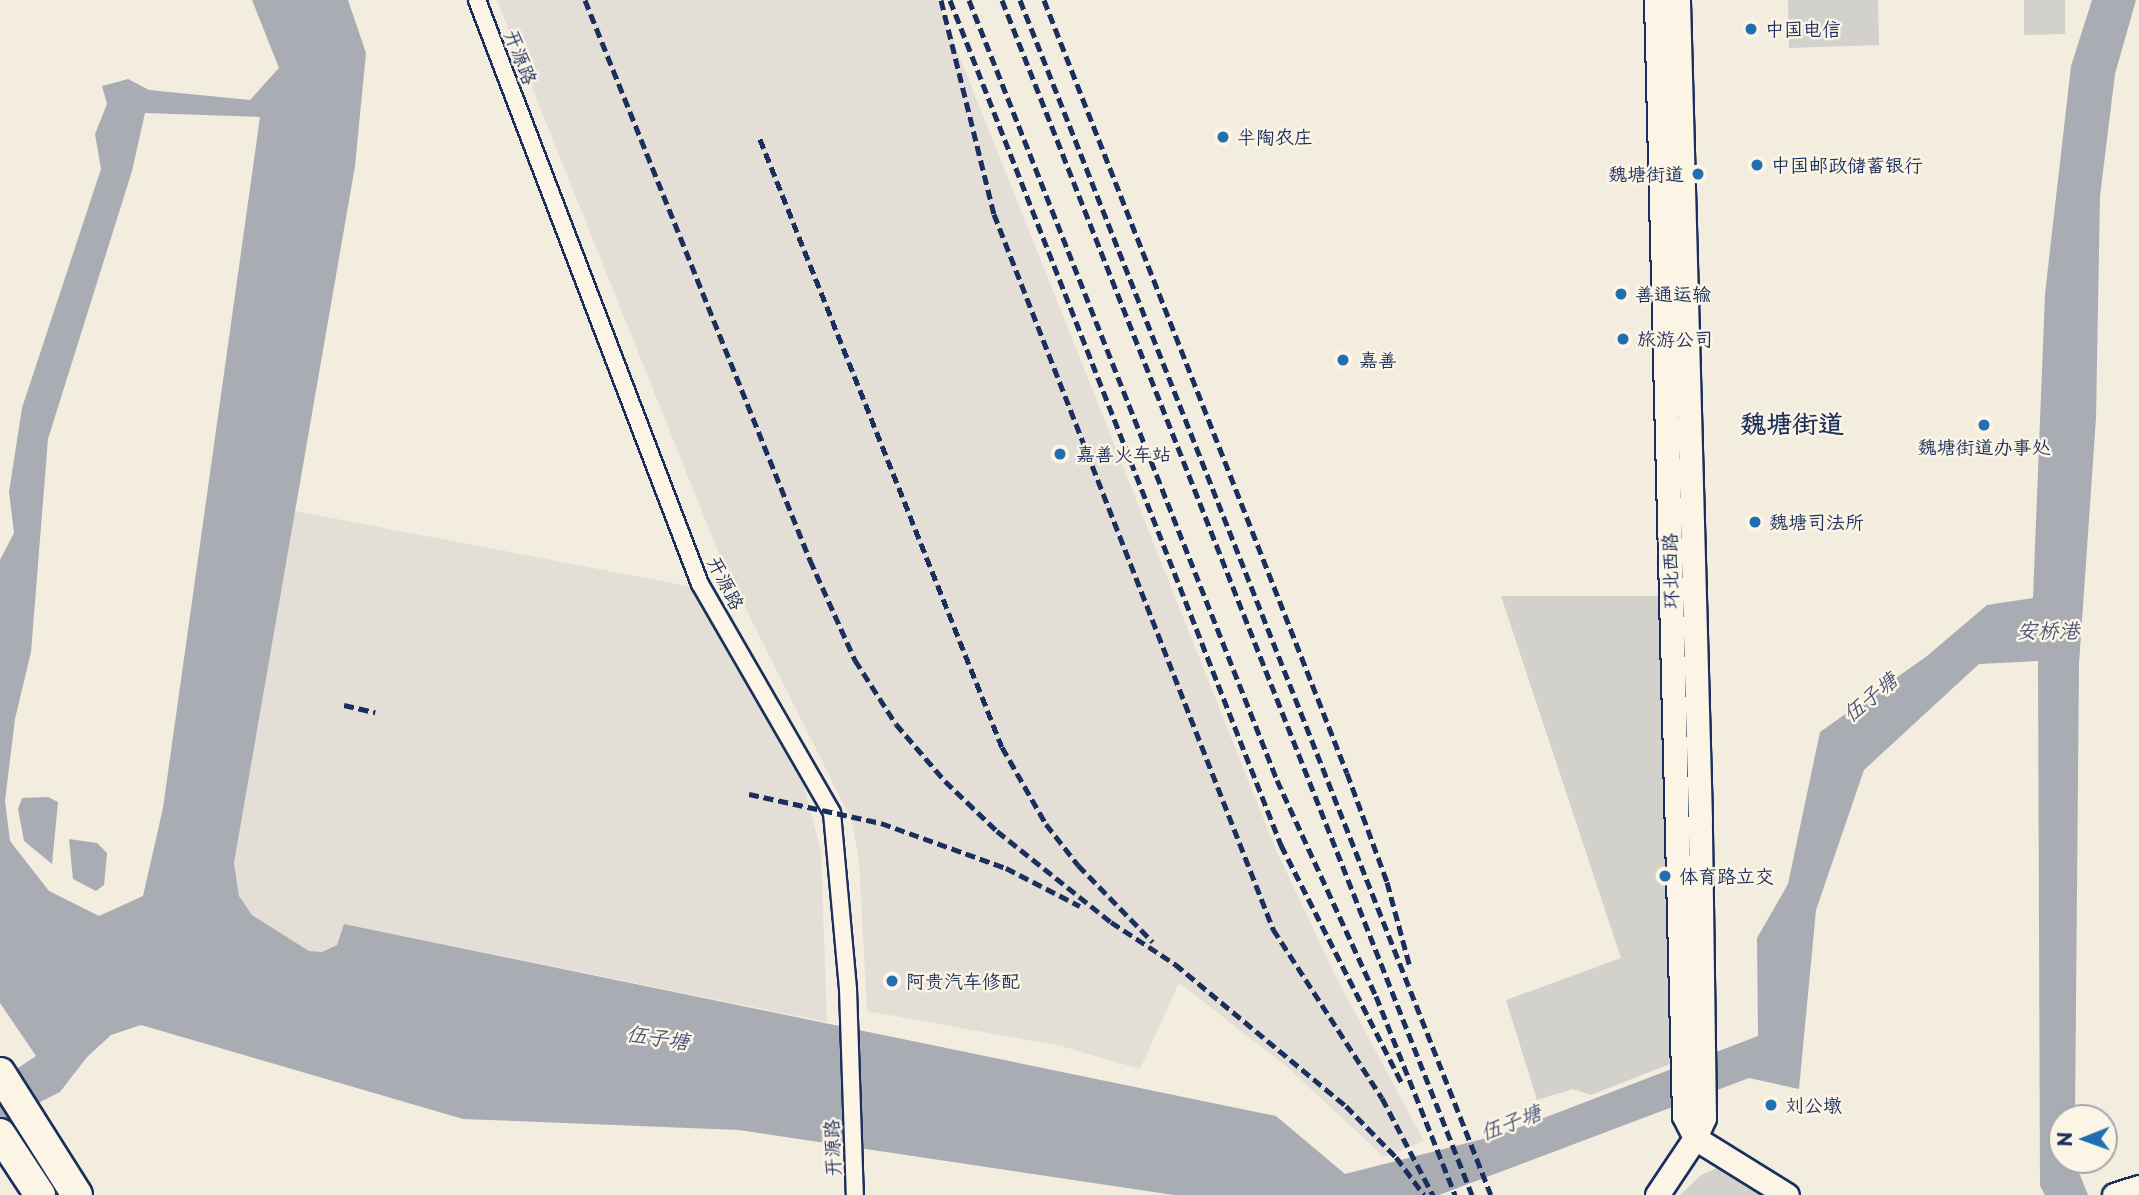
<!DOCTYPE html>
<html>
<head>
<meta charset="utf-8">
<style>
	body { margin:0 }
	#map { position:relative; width:2139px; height:1195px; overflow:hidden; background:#f3ede0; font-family:"Playpen Sans","LXGW WenKai TC",sans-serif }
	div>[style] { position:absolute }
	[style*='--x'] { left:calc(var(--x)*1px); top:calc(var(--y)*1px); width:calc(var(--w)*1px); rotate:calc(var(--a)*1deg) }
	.built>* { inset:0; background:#e3dfd6 }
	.green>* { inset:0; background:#d3d1cc }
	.water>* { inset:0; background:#a9acb3 }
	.roads { filter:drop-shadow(2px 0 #1b2f5e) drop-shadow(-2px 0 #1b2f5e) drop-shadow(0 2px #1b2f5e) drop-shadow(0 -2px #1b2f5e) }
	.street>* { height:16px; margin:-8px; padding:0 8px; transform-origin:8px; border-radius:8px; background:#fcf5e5 }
	.secondary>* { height:23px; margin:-11.5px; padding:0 11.5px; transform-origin:11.5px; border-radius:11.5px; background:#fcf5e5 }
	.highway>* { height:30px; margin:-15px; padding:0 15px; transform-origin:15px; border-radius:15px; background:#fcf5e5 }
	.rail>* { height:5px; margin-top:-2.5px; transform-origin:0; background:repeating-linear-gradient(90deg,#1b2f5e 0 10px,transparent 0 15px) }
	.dots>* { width:19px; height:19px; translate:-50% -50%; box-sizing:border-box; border:4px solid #fcf5e5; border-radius:50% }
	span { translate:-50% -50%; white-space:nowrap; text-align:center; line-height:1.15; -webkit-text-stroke:5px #fcf5e5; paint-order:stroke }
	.poi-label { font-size:19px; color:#1b2f5e }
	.left { translate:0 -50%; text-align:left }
	.right { translate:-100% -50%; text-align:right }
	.street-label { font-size:19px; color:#1b2f5e }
	.water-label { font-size:21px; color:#465478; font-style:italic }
	.district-label { font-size:26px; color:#1b2f5e; font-weight:700 }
	.north { position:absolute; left:2048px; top:1104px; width:70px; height:70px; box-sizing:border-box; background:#fcf5e5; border:2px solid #a2a6af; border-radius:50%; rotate:269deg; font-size:19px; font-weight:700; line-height:28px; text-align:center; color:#1b2f5e }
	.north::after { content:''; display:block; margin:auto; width:24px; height:32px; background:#1f6fb2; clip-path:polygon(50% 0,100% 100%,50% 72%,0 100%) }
</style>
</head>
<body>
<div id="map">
	<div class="built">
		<i style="clip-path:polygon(497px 0,937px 0,1276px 850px,1336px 977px,1424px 1141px,1384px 1157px,1286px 1066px,1179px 983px,1140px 1069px,1061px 1046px,867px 1011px,859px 861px,852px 821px,721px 559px)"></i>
		<i style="clip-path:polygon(295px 511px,693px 587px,803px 782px,821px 851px,827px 1022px,344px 924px,337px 945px,322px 952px,309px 951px,252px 915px,239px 896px,234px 863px)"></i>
	</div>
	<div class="green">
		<i style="clip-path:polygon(1788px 0,1878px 0,1879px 45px,1789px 48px)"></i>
		<i style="clip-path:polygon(2024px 0,2065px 0,2065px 34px,2024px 35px)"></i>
		<i style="clip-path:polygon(1501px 596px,1659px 596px,1670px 1064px,1591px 1095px,1573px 1089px,1537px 1100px,1506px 1000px,1621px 958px)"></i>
		<i style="clip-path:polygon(1724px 1165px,1777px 1195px,1680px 1195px,1701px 1175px)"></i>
	</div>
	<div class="water">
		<i style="clip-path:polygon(evenodd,252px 0,348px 0,366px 53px,355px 166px,234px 863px,239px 896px,252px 915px,309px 951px,322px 952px,337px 945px,344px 924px,1276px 1116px,1345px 1174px,1499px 1135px,1758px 1036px,1757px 938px,1788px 884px,1820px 732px,1927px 656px,1987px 605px,2033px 598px,2045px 294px,2071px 66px,2092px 0,2136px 0,2115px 74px,2100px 196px,2096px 418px,2079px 664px,2075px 1118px,2062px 1118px,2062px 1160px,2074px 1160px,2088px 1195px,2045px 1195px,2040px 1186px,2038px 661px,1979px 664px,1864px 770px,1816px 910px,1799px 1089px,1749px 1078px,1439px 1195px,1174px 1195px,739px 1130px,463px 1119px,141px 1025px,111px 1035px,87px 1057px,60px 1092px,0 1122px,0 1080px,36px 1056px,0 1003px,0 560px,14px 533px,9px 492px,22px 408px,101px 169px,95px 134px,107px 104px,102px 86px,128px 79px,149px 90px,250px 100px,279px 68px,252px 0,145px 113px,260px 117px,163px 808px,143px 896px,99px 916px,49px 891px,10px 841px,5px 801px,15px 719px,31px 652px,48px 439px,132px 171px,145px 113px)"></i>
		<i style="clip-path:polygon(48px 797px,58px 802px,52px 864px,24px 841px,18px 809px,22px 798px)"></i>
		<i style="clip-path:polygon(69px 839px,97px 843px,107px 853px,104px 885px,96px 891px,73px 879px)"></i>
	</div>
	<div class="roads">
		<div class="street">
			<i style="--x:477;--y:0;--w:625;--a:69.1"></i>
			<i style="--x:700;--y:584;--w:264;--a:60"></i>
			<i style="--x:832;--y:813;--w:177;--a:84.8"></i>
			<i style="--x:848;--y:989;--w:206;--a:88.1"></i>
		</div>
		<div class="secondary">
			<i style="--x:1656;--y:0;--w:1116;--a:88.56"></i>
			<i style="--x:1684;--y:1116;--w:25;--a:63"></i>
			<i style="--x:1695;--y:1138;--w:108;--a:31.8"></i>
			<i style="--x:1657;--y:1195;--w:69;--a:-56.3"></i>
			<i style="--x:1695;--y:1138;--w:22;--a:-66"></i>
			<i style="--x:1704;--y:1118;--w:298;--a:-90.8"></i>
			<i style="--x:1700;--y:820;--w:820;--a:-91.54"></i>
			<i style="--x:2114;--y:1195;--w:26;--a:-18"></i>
		</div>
		<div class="highway">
			<i style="--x:0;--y:1073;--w:144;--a:57.7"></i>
			<i style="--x:0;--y:1134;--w:73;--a:56.7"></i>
		</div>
	</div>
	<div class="rail">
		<i style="--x:585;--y:0;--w:604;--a:68.11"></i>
		<i style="--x:810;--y:560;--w:110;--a:65.8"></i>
		<i style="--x:855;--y:660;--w:76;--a:57.4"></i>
		<i style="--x:896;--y:724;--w:75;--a:49.3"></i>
		<i style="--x:945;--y:781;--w:72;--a:43.9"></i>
		<i style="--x:997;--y:831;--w:146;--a:38.6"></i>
		<i style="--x:1111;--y:922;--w:77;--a:33.3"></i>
		<i style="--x:1175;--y:964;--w:222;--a:39.7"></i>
		<i style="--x:1346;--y:1106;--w:71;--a:45.6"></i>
		<i style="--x:1396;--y:1157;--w:47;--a:53.6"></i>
		<i style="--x:941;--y:0;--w:220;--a:76.1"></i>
		<i style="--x:994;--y:214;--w:768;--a:68.68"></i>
		<i style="--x:1273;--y:929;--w:201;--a:57.2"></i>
		<i style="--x:1382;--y:1098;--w:110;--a:62.3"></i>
		<i style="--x:950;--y:0;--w:908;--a:68.61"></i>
		<i style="--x:1281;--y:845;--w:266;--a:63.1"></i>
		<i style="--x:969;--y:0;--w:839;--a:68.45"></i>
		<i style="--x:1277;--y:780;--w:238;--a:65.4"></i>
		<i style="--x:1376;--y:996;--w:214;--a:68.3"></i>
		<i style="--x:1002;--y:0;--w:1284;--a:68.53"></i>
		<i style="--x:1020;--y:0;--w:1284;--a:68.49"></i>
		<i style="--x:1044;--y:0;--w:830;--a:68.6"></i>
		<i style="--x:1347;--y:773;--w:116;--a:69.8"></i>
		<i style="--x:1387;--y:882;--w:88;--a:74.9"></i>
		<i style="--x:760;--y:139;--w:654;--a:68.3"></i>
		<i style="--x:1002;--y:747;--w:89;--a:60.3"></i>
		<i style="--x:1046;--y:824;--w:52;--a:52"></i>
		<i style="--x:1078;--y:865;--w:107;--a:45.8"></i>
		<i style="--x:344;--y:705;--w:32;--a:13"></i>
		<i style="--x:749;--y:794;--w:135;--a:12.4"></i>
		<i style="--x:881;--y:823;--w:133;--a:19.8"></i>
		<i style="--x:1006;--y:868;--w:83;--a:27.2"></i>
	</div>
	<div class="dots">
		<i style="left:1751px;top:29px;background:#1f6fb2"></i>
		<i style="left:1223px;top:137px;background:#1f6fb2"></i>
		<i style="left:1757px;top:165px;background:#1f6fb2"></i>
		<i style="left:1698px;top:174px;background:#1f6fb2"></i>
		<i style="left:1621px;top:294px;background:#1f6fb2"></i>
		<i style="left:1623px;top:339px;background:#1f6fb2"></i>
		<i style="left:1343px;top:360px;background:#1f6fb2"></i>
		<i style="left:1984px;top:425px;background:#1f6fb2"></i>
		<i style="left:1060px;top:454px;background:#1f6fb2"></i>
		<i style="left:1755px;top:522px;background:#1f6fb2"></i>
		<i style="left:1665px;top:876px;background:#1f6fb2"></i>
		<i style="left:892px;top:981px;background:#1f6fb2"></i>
		<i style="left:1771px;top:1105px;background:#1f6fb2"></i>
	</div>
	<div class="poi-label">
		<span class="left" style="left:1765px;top:29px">中国电信</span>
		<span class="left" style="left:1237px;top:137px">半陶农庄</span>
		<span class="left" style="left:1771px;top:165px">中国邮政储蓄银行</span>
		<span class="right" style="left:1684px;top:174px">魏塘街道</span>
		<span class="left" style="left:1635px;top:294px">善通运输</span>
		<span class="left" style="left:1637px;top:339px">旅游公司</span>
		<span class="left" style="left:1359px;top:360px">嘉善</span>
		<span style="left:1984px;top:447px">魏塘街道办事处</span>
		<span class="left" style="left:1076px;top:454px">嘉善火车站</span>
		<span class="left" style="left:1769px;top:522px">魏塘司法所</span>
		<span class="left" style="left:1679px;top:876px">体育路立交</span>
		<span class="left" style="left:906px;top:981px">阿贵汽车修配</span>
		<span class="left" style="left:1785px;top:1105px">刘公墩</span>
	</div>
	<div class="street-label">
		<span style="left:521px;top:57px;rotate:69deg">开源路</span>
		<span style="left:1670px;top:571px;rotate:-91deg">环北西路</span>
		<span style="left:726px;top:583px;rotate:63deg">开源路</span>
		<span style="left:832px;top:1148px;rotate:-92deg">开源路</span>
	</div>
	<div class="water-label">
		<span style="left:2048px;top:629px">安桥港</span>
		<span style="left:1869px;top:696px;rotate:-39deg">伍子塘</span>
		<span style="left:658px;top:1036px;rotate:9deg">伍子塘</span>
		<span style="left:1510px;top:1121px;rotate:-20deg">伍子塘</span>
	</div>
	<div class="district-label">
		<span style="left:1792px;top:423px">魏塘街道</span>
	</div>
	<div class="north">N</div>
</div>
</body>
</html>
